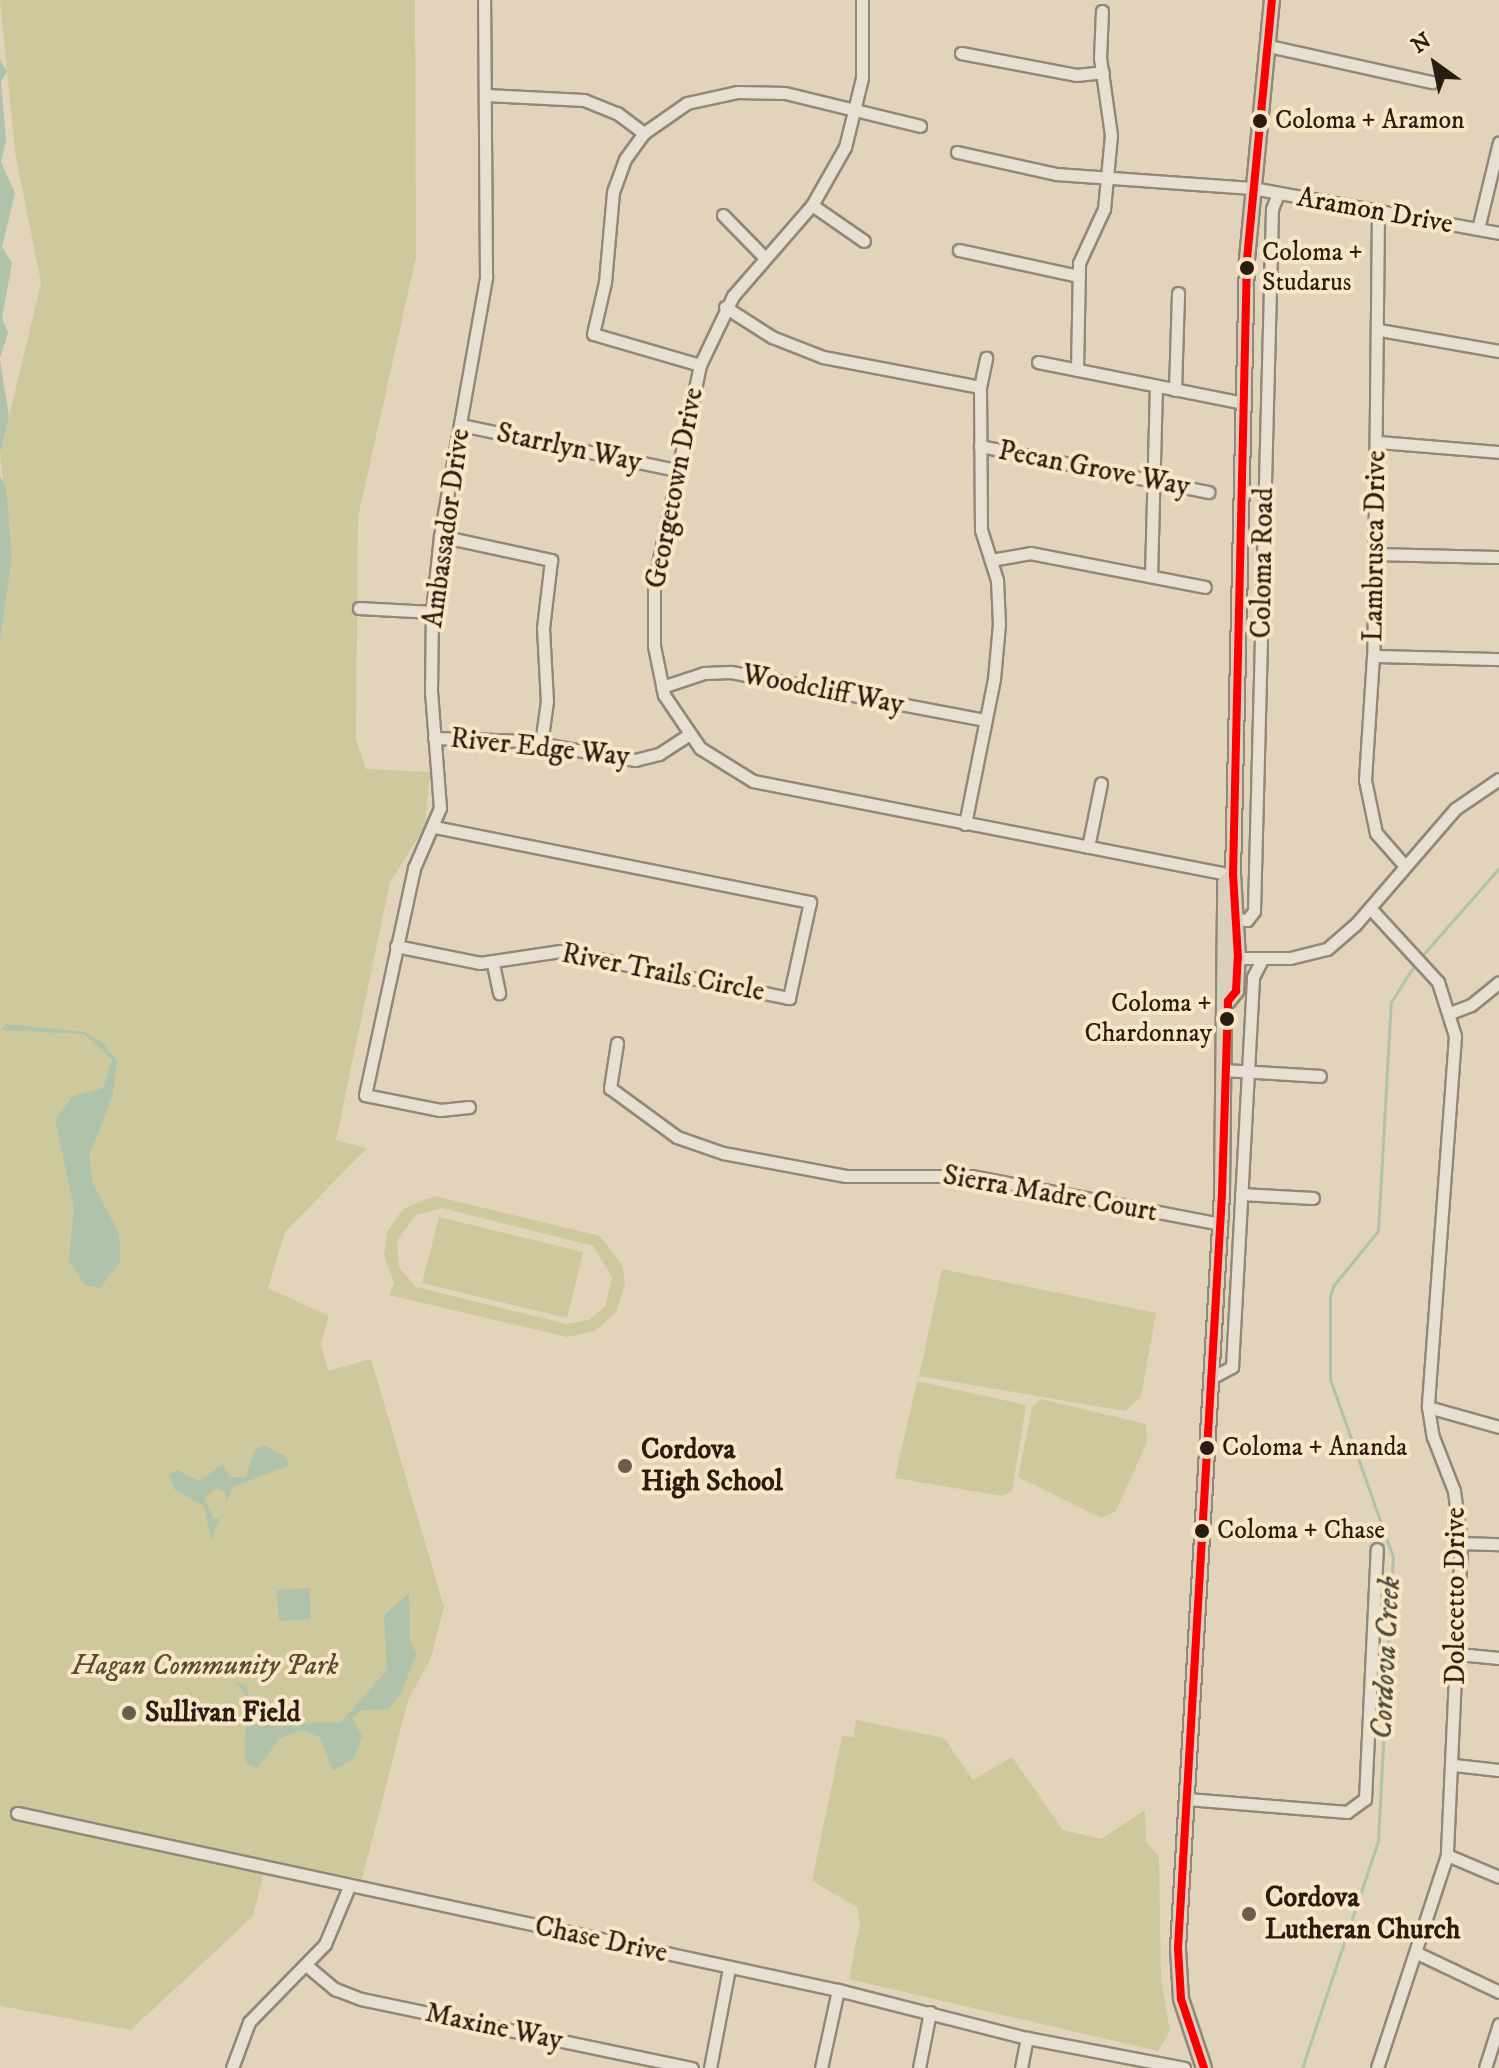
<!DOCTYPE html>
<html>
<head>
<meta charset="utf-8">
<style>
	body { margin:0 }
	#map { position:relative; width:1499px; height:2068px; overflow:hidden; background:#e2d4ba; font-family:"IM FELL DW Pica",serif }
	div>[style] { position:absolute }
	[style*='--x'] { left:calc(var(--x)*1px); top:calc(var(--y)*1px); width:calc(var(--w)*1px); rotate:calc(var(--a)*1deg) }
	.green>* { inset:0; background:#cec89d }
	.water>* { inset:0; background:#b1c2ab }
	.stream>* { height:3px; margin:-1.5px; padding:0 1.5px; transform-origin:1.5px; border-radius:1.5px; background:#b1c2ab }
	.roads { filter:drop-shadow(2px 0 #918878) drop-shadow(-2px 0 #918878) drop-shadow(0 2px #918878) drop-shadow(0 -2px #918878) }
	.minor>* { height:11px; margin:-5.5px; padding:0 5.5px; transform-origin:5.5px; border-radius:5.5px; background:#e7dfd2 }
	.major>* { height:14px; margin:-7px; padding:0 7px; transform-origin:7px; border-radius:7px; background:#dad0bd }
	.bus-1>* { height:8px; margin:-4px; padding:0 4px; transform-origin:4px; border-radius:4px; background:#fa0000 }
	.dots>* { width:22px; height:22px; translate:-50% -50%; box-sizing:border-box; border:4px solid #f8e6c6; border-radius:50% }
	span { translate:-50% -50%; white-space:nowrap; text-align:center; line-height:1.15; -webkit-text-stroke:8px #f8e6c6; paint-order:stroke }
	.bus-label { font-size:26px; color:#281d10 }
	.left { translate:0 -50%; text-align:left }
	.right { translate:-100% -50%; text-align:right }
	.street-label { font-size:28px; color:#281d10 }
	.poi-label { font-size:28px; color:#281d10; font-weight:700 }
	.park-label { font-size:28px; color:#554e33; font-style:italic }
	.water-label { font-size:30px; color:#4b4c3c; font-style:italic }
	.north { position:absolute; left:1395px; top:24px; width:80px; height:80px; -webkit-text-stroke:6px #f8e6c6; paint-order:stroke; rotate:327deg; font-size:22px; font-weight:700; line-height:32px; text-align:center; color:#281d10 }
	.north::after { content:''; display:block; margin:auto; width:28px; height:36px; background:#281d10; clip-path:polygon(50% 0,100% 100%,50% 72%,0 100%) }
</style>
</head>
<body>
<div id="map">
	<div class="green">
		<i style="clip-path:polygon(0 0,415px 0,416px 257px,358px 517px,356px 739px,366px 769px,430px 772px,425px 827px,390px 882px,336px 1140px,367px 1148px,285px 1232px,268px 1288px,329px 1316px,321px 1344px,328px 1371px,371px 1359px,444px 1607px,431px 1658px,408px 1700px,362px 1879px,267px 1860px,253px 1916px,131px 2030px,0 2006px,0 642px,12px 558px,0 454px,41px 283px,15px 152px)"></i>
		<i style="clip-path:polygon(evenodd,434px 1196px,600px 1236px,623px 1266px,625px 1285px,616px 1312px,595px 1331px,567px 1337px,389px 1295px,394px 1283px,384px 1255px,388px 1230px,403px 1209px,434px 1196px,442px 1208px,593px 1246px,612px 1277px,606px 1305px,589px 1320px,567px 1324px,416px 1287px,399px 1267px,397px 1241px,416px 1215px,442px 1208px)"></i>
		<i style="clip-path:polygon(439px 1217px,583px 1252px,567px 1318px,422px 1283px)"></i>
		<i style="clip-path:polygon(942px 1269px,1156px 1313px,1141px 1397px,1125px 1411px,919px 1376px)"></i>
		<i style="clip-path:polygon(917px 1381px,1026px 1405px,1012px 1491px,1002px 1496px,895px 1478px)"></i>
		<i style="clip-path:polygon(1041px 1399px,1146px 1424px,1147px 1442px,1116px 1511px,1101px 1518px,1018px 1477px,1032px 1407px)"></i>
		<i style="clip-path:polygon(856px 1720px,944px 1738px,973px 1780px,1012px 1757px,1063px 1830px,1101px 1839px,1145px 1810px,1146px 1842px,1159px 1856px,1161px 1978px,1170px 2031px,1158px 2051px,849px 1979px,860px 1923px,857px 1907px,812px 1881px,842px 1736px,853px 1737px)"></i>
	</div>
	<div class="water">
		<i style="clip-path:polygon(0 59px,7px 72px,1px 82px,6px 140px,1px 162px,15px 193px,2px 247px,12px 263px,2px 318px,8px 333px,0 358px)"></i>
		<i style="clip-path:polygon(0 360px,9px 417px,0 454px)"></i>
		<i style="clip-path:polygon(0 476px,6px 487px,12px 558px,0 642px)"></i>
		<i style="clip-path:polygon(7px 1024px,84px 1032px,102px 1042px,117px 1061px,113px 1094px,89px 1157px,93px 1184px,118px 1231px,120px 1244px,120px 1262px,100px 1288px,85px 1285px,69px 1261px,74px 1207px,55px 1119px,73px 1096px,103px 1088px,112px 1060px,84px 1034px,0 1030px)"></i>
		<i style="clip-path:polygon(evenodd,263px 1445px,284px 1455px,290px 1465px,233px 1487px,211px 1540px,204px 1506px,175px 1490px,169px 1475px,177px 1470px,199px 1481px,223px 1464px,230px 1477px,246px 1477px,254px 1451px,263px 1445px,217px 1488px,225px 1493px,226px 1502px,222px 1517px,214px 1519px,204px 1498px,217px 1488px)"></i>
		<i style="clip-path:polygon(309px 1588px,311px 1619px,279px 1621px,277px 1590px)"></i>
		<i style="clip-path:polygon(409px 1593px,410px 1639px,416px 1654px,402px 1692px,388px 1709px,362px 1710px,352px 1718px,362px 1736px,354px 1758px,333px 1771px,320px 1737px,301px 1730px,280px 1738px,258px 1768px,245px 1763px,246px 1697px,235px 1680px,247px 1687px,253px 1715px,261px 1724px,341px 1722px,387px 1670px,384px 1615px)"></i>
	</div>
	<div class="stream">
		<i style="--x:1420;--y:958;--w:120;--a:-48.7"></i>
		<i style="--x:1302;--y:2068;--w:239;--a:-71.5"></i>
		<i style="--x:1378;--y:1841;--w:284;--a:-87"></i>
		<i style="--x:1393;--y:1557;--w:189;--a:-109.5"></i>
		<i style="--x:1330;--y:1379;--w:83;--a:-90"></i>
		<i style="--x:1330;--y:1296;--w:10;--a:-73"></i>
		<i style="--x:1333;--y:1286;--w:71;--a:-50.7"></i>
		<i style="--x:1378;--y:1231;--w:229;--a:-86.8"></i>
		<i style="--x:1391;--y:1002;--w:45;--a:-57.7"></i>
	</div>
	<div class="roads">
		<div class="minor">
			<i style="--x:862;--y:0;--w:78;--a:90"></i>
			<i style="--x:862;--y:78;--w:71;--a:103.8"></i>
			<i style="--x:845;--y:147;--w:67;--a:119.6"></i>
			<i style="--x:812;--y:205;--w:121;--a:131"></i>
			<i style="--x:733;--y:296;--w:76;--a:115.6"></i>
			<i style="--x:700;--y:365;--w:223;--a:101.9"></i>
			<i style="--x:654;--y:583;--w:63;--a:90"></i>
			<i style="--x:654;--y:646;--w:50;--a:78.5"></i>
			<i style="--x:664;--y:695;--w:64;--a:55.8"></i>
			<i style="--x:700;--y:748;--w:62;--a:31.9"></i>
			<i style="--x:753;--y:781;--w:489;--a:11.1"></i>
			<i style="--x:1269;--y:46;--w:167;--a:12.5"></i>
			<i style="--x:961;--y:53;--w:117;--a:10.8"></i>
			<i style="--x:1076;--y:75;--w:27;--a:-6"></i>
			<i style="--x:486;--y:95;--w:98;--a:2.9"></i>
			<i style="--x:584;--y:100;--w:35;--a:22"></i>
			<i style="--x:617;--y:113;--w:34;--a:37"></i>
			<i style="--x:957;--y:152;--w:101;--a:12.5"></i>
			<i style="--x:1056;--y:174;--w:196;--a:4.1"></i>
			<i style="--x:1252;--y:188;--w:251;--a:10.3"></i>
			<i style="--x:812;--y:205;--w:63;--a:34.7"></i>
			<i style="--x:1378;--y:212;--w:444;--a:90.6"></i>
			<i style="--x:1373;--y:656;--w:124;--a:93.7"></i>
			<i style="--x:1365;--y:780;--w:54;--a:78.3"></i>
			<i style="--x:1376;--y:833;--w:44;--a:48.7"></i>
			<i style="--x:723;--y:215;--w:60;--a:45.7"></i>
			<i style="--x:1478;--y:229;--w:89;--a:-76.4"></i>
			<i style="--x:959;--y:250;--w:122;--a:12.3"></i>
			<i style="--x:725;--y:307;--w:56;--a:32.6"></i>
			<i style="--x:772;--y:337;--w:55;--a:21.4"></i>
			<i style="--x:823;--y:357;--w:160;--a:10.8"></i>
			<i style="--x:1380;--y:330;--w:121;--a:10"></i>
			<i style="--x:1038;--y:362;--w:209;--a:11.3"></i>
			<i style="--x:700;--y:365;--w:111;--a:-163.8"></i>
			<i style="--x:593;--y:334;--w:53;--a:-77"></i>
			<i style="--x:605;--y:282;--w:90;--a:-84.9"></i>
			<i style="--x:613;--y:192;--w:35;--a:-70"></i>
			<i style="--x:625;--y:159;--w:32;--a:-54"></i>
			<i style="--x:644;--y:133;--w:52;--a:-34.9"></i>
			<i style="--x:687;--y:103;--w:51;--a:-12.4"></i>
			<i style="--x:737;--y:92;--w:48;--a:1.2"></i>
			<i style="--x:785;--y:93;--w:139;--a:13.7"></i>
			<i style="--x:1077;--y:370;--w:107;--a:-88.9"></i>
			<i style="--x:1079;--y:263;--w:60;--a:-65.2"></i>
			<i style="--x:1104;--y:209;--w:74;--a:-84.6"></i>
			<i style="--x:1111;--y:135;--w:78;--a:-98.1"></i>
			<i style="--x:1100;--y:58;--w:47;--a:-87.6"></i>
			<i style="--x:1175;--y:390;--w:97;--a:-88.2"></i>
			<i style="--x:461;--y:425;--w:221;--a:11.8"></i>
			<i style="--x:1378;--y:442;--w:121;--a:4.7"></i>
			<i style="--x:980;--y:446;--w:233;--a:11.4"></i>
			<i style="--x:440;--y:536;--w:114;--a:12.2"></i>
			<i style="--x:551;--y:560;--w:68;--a:96.7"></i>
			<i style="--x:543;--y:628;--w:73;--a:86.9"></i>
			<i style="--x:547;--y:701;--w:43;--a:97.9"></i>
			<i style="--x:1375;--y:554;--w:124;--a:1.4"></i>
			<i style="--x:991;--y:560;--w:40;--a:-10"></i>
			<i style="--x:1030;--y:553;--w:178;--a:11"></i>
			<i style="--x:1151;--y:576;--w:189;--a:-88.5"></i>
			<i style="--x:359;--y:608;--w:73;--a:3.1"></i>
			<i style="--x:1373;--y:656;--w:126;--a:1.4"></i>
			<i style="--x:662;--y:687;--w:44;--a:-18.4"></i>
			<i style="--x:704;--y:673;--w:27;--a:-2"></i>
			<i style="--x:731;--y:672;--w:259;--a:10.7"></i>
			<i style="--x:434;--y:738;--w:91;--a:1.9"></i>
			<i style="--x:525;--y:741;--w:112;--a:9.8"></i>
			<i style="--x:635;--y:760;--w:25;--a:-14"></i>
			<i style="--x:659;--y:754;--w:35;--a:-33"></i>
			<i style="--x:965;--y:824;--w:148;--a:-78.7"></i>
			<i style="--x:994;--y:679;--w:55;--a:-84.8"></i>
			<i style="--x:999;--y:624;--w:44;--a:-92.6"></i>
			<i style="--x:997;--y:580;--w:52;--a:-107.7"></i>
			<i style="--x:981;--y:530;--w:143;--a:-90.4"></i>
			<i style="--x:980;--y:387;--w:30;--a:-78"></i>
			<i style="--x:1088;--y:847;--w:65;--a:-78.5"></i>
			<i style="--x:1370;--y:908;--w:100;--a:47.4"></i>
			<i style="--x:1438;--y:982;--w:57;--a:72.5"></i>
			<i style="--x:1455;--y:1036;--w:372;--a:94.2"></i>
			<i style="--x:1428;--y:1407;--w:30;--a:81"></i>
			<i style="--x:1433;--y:1437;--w:58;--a:68.7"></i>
			<i style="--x:1454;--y:1491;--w:52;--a:82.3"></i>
			<i style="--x:1461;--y:1543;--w:312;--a:92.6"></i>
			<i style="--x:1447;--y:1855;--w:224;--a:108.2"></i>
			<i style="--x:1236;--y:919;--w:11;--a:5"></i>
			<i style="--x:1247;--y:920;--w:11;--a:-52"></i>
			<i style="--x:1254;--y:911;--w:702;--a:-88.53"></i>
			<i style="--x:1272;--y:209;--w:17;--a:-69"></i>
			<i style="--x:396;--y:946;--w:86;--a:11.4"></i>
			<i style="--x:480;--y:963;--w:81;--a:-8.5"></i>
			<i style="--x:560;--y:951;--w:234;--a:11.6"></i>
			<i style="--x:789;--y:998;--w:98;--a:-77.7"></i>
			<i style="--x:810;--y:902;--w:383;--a:-168.7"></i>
			<i style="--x:1238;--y:958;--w:52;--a:0"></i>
			<i style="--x:1290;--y:958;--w:38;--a:-14"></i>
			<i style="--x:1327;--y:949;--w:37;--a:-41"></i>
			<i style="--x:1355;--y:925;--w:153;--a:-49.2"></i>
			<i style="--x:1455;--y:809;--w:53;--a:-34.3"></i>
			<i style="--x:493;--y:964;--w:30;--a:78"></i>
			<i style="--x:1450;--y:1013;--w:22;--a:-21"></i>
			<i style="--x:1471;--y:1005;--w:36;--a:-39"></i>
			<i style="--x:617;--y:1043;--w:46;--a:98.8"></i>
			<i style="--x:610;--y:1088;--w:83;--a:36.2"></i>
			<i style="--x:677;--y:1137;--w:49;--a:19.2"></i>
			<i style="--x:723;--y:1153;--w:125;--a:10.6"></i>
			<i style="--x:846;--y:1176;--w:125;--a:0"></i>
			<i style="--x:971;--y:1176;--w:255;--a:10.9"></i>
			<i style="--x:1225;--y:1070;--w:95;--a:3.6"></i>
			<i style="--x:469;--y:1107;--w:29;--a:174"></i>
			<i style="--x:440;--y:1110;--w:76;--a:-168.7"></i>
			<i style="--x:365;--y:1095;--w:232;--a:-77.8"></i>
			<i style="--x:414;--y:868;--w:65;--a:-66.6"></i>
			<i style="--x:440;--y:808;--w:117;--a:-94.4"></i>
			<i style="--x:431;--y:691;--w:79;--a:-89.3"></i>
			<i style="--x:432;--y:612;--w:76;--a:-84"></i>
			<i style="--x:440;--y:536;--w:263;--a:-79.9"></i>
			<i style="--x:486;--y:277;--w:277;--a:-90.4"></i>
			<i style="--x:1241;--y:1194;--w:72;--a:3.2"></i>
			<i style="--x:1211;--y:1378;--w:24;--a:-28"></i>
			<i style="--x:1232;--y:1367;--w:391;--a:-86.9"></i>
			<i style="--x:1253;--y:977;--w:20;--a:-63"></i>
			<i style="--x:1428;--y:1407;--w:74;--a:15.7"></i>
			<i style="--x:1461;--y:1543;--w:38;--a:2"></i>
			<i style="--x:1458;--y:1654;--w:41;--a:5.6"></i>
			<i style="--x:1454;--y:1765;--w:45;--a:6.3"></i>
			<i style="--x:1187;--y:1799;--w:161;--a:4.6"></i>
			<i style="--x:1347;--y:1812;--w:22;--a:-36"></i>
			<i style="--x:1365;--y:1799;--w:250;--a:-87.3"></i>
			<i style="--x:17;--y:1813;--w:840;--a:12.17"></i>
			<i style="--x:838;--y:1990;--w:195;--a:14.3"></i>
			<i style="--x:1027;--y:2038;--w:160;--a:10.8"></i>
			<i style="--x:1447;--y:1855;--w:56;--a:22.9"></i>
			<i style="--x:1417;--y:1953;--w:91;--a:25.4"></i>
			<i style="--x:306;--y:1965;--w:38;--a:40"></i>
			<i style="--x:335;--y:1989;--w:28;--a:21"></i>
			<i style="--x:361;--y:1999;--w:338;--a:11.8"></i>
			<i style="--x:232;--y:2068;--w:49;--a:-69.7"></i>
			<i style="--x:249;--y:2022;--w:109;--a:-45.7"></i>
			<i style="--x:325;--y:1944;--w:60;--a:-67.3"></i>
			<i style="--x:710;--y:2068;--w:102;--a:-79.2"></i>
			<i style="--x:821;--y:2068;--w:80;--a:-77.7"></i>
			<i style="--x:919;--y:2068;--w:57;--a:-78.9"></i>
			<i style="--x:1021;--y:2068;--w:31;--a:-79"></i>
			<i style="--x:1485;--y:2068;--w:46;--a:-72.3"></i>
		</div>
		<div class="major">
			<i style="--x:1228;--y:1001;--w:13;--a:-51"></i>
			<i style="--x:1236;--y:991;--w:33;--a:-87"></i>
			<i style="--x:1238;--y:958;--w:83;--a:-93.4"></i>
			<i style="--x:1233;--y:875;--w:616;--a:-88.7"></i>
			<i style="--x:1247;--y:259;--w:260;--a:-84.5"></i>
			<i style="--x:1204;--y:2068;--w:73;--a:-108.4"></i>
			<i style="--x:1181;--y:1999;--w:51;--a:-93.4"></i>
			<i style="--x:1178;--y:1948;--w:756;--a:-86.66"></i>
			<i style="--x:1222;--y:1193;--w:310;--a:-89.4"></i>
			<i style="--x:1225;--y:883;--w:11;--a:-45"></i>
		</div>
	</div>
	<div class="bus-1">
		<i style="--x:1204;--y:2068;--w:73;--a:-108.4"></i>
		<i style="--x:1181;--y:1999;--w:51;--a:-93.4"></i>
		<i style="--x:1178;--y:1948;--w:756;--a:-86.66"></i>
		<i style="--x:1222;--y:1193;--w:192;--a:-88.2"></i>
		<i style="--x:1228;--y:1001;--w:13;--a:-51"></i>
		<i style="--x:1236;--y:991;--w:33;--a:-87"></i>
		<i style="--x:1238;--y:958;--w:83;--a:-93.4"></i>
		<i style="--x:1233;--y:875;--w:616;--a:-88.7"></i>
		<i style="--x:1247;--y:259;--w:260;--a:-84.5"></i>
	</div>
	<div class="dots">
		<i style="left:1260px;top:121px;background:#281d10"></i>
		<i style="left:1247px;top:268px;background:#281d10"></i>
		<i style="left:1227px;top:1019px;background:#281d10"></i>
		<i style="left:1207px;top:1448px;background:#281d10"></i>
		<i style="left:625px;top:1466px;background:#695d4c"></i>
		<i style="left:1202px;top:1531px;background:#281d10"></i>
		<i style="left:129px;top:1713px;background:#695d4c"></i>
		<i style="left:1249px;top:1914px;background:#695d4c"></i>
	</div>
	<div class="bus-label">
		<span class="left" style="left:1275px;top:121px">Coloma + Aramon</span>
		<span class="left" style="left:1262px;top:268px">Coloma +<br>Studarus</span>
		<span class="right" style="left:1212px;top:1019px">Coloma +<br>Chardonnay</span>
		<span class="left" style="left:1222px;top:1448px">Coloma + Ananda</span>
		<span class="left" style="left:1217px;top:1531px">Coloma + Chase</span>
	</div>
	<div class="street-label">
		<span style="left:1375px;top:211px;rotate:10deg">Aramon Drive</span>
		<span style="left:569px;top:448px;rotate:12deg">Starrlyn Way</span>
		<span style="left:1094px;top:469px;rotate:11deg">Pecan Grove Way</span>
		<span style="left:675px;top:488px;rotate:-79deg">Georgetown Drive</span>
		<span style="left:447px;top:528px;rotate:-82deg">Ambassador Drive</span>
		<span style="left:1375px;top:546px;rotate:-89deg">Lambrusca Drive</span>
		<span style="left:1263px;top:563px;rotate:-89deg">Coloma Road</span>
		<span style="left:823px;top:690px;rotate:11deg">Woodcliff Way</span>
		<span style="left:540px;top:748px;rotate:6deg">River Edge Way</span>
		<span style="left:663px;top:973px;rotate:11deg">River Trails Circle</span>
		<span style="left:1050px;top:1194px;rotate:10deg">Sierra Madre Court</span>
		<span style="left:1456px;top:1596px;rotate:-90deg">Dolecetto Drive</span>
		<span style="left:601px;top:1940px;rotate:12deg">Chase Drive</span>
		<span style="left:494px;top:2027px;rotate:12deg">Maxine Way</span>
	</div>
	<div class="poi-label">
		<span class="left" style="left:641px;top:1466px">Cordova<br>High School</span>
		<span class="left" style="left:145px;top:1713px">Sullivan Field</span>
		<span class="left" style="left:1265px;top:1914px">Cordova<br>Lutheran Church</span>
	</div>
	<div class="park-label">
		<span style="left:205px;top:1666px">Hagan Community Park</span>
	</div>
	<div class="water-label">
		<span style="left:1387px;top:1658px;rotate:-87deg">Cordova Creek</span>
	</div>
	<div class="north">N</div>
</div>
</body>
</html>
